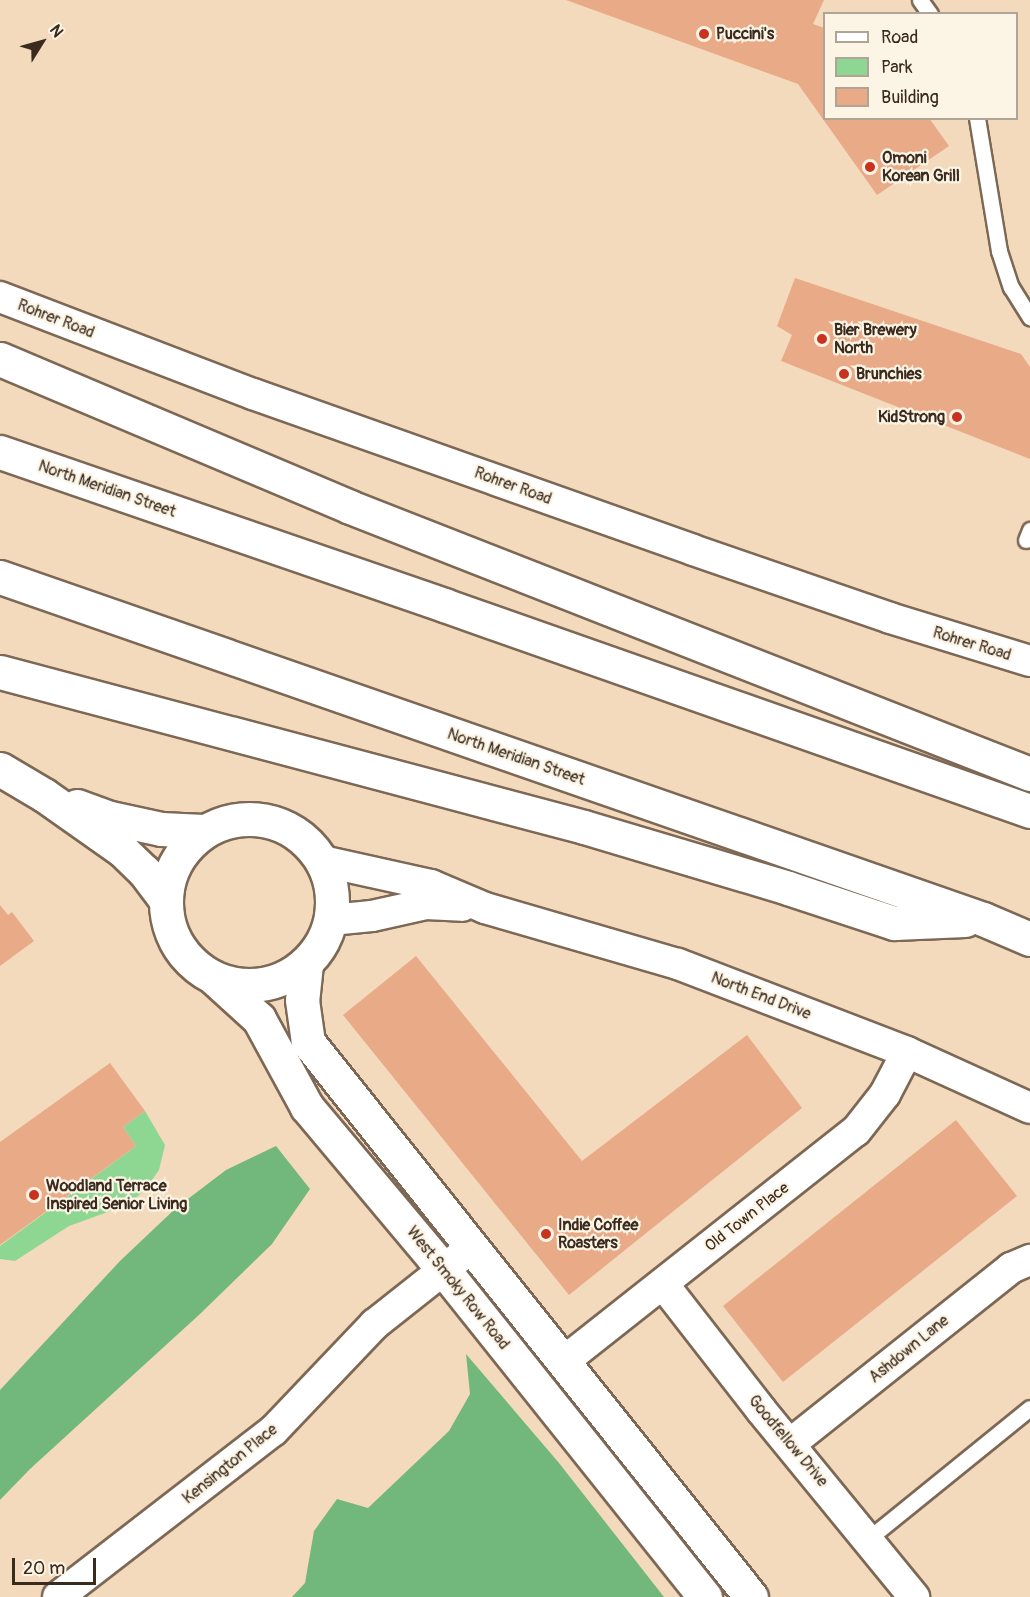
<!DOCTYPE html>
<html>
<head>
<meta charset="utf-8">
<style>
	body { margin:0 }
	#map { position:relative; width:1030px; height:1597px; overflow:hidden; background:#f4dabc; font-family:Pangolin,sans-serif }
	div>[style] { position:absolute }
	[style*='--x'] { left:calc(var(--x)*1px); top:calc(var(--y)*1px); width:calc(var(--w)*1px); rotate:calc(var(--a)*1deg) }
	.green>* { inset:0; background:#8dd793 }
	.forest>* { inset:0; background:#72b87d }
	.building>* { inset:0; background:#e8aa87 }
	.roads { filter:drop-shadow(2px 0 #7c6855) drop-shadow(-2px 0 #7c6855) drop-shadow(0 2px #7c6855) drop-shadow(0 -2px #7c6855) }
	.lane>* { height:15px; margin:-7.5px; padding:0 7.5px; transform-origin:7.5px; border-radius:7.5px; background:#fff }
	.street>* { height:30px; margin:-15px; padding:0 15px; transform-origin:15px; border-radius:15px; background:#fff }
	.secondary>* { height:33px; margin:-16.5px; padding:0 16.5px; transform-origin:16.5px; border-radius:16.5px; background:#fff }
	.secondary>.ring { margin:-16.5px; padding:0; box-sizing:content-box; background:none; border:33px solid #fff; border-radius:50% }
	.highway>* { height:33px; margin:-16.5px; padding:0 16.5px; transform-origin:16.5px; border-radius:16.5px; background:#fff }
	.dots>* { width:16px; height:16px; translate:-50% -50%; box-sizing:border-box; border:3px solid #fcf5e5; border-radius:50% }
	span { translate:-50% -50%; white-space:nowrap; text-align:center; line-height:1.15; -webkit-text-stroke:4.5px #fcf5e5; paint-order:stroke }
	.poi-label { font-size:16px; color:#3b2a1e; font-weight:700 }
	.left { translate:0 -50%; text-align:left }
	.right { translate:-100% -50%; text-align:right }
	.street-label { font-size:16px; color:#3b2a1e }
	.legend { position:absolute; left:823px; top:12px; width:195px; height:108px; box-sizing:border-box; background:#fcf5e5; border:2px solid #afa495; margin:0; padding:8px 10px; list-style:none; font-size:18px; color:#3b2a1e }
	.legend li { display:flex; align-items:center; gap:12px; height:30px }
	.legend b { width:30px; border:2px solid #afa495 }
	.north { position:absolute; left:12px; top:12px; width:60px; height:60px; -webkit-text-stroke:4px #fcf5e5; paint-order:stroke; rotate:53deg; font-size:16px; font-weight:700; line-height:24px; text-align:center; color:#3b2a1e }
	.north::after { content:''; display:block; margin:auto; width:21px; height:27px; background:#3b2a1e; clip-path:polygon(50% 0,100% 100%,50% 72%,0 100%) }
	.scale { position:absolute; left:12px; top:1558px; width:84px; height:27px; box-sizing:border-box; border:3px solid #3b2a1e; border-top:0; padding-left:8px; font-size:18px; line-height:21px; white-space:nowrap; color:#3b2a1e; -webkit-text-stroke:4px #fcf5e5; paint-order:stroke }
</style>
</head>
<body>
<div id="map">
	<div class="green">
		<i style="clip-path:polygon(145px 1111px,165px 1145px,159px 1170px,145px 1190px,127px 1205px,69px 1226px,15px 1261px,0 1259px,0 1246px,136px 1146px,123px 1127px)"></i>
	</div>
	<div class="forest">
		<i style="clip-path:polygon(276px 1146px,310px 1189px,272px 1244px,200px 1314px,30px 1469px,0 1500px,0 1390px,120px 1261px,176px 1208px,226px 1170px)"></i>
		<i style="clip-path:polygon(466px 1354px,559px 1463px,664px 1597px,292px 1597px,305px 1583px,314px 1531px,337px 1499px,368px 1508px,449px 1431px,470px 1394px)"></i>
	</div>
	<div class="building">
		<i style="clip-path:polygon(566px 0,824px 0,813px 24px,824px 28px,824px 118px,929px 118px,949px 146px,877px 195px,798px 84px)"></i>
		<i style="clip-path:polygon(795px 278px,1021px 354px,1030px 367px,1030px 459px,781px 361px,792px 335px,777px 326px)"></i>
		<i style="clip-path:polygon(0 905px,8px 915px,12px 912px,34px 941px,0 966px)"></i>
		<i style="clip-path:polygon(416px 956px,582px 1161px,747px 1035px,802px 1108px,569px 1295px,343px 1015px)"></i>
		<i style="clip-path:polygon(110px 1063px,145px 1111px,123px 1127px,136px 1146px,0 1245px,0 1142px)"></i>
		<i style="clip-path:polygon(956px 1120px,1017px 1196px,783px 1382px,723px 1306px)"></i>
	</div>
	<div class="roads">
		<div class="lane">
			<i style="--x:920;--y:0;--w:17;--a:54"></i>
			<i style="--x:977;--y:118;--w:135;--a:80.6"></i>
			<i style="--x:999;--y:251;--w:38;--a:72"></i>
			<i style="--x:1011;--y:287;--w:36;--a:58"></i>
			<i style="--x:1026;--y:540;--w:11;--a:-68"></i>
			<i style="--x:868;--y:1539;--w:208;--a:-39"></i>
		</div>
		<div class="street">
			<i style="--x:0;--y:297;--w:271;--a:21"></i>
			<i style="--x:253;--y:394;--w:467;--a:19.5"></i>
			<i style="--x:693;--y:550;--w:208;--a:19"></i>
			<i style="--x:890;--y:618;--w:146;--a:17.1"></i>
			<i style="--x:322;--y:861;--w:112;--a:12.4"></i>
			<i style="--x:431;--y:885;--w:59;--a:23.1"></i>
			<i style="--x:485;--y:908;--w:201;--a:16.2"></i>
			<i style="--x:678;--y:964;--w:245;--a:21"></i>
			<i style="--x:907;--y:1052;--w:135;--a:24.5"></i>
			<i style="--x:331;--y:920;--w:41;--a:-5.6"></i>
			<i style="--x:372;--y:916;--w:55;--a:-12.5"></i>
			<i style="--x:426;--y:904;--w:36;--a:3"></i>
			<i style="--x:663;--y:1284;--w:160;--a:52.1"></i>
			<i style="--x:761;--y:1410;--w:242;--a:50.7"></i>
			<i style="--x:563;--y:1362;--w:373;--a:-38.3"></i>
			<i style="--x:856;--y:1131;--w:47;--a:-51.9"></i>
			<i style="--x:885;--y:1094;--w:47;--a:-62.4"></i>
			<i style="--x:790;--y:1444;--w:283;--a:-38.5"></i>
			<i style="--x:1011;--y:1268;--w:21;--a:-23"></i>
			<i style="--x:58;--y:1597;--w:272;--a:-37.7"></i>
			<i style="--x:273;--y:1431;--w:148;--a:-46.4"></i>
			<i style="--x:375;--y:1324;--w:124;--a:-38.4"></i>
		</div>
		<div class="secondary">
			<i style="--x:0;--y:769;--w:51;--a:30.6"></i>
			<i style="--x:44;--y:795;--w:95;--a:35.2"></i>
			<i style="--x:122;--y:850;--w:30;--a:44"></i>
			<i style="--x:144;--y:871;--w:35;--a:53"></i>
			<i style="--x:77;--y:806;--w:35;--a:20"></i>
			<i style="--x:110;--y:818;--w:52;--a:12.2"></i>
			<i style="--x:161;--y:829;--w:43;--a:2.7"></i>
			<i class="ring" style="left:166px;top:819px;width:133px;height:133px"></i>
			<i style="--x:306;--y:964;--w:36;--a:96"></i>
			<i style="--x:302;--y:1000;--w:42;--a:81.9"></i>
			<i style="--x:308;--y:1042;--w:710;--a:51.4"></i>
			<i style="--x:214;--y:978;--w:61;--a:42.3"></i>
			<i style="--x:259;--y:1019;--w:100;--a:61.4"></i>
			<i style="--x:307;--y:1107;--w:212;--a:50"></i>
			<i style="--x:443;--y:1269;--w:420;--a:51.4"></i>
		</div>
		<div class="highway">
			<i style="--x:0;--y:359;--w:380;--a:22.9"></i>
			<i style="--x:350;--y:507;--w:731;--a:21.44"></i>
			<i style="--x:0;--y:452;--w:470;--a:19"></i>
			<i style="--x:444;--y:605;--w:621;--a:19.37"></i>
			<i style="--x:0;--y:577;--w:1041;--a:19.18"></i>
			<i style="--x:983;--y:919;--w:51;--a:23.1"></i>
			<i style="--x:0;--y:672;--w:604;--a:14.86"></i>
			<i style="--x:584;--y:827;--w:213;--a:16.6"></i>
			<i style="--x:788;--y:888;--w:112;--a:18.3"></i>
			<i style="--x:894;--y:923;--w:71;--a:-2.4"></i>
		</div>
	</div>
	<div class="dots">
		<i style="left:704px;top:34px;background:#c8321e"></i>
		<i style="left:870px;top:167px;background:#c8321e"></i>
		<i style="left:822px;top:339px;background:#c8321e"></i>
		<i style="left:844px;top:374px;background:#c8321e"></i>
		<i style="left:957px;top:417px;background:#c8321e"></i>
		<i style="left:34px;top:1195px;background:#c8321e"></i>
		<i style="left:546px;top:1234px;background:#c8321e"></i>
	</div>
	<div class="poi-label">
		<span class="left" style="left:716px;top:34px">Puccini's</span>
		<span class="left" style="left:882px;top:167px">Omoni<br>Korean Grill</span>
		<span class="left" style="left:834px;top:339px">Bier Brewery<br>North</span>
		<span class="left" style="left:856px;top:374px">Brunchies</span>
		<span class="right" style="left:945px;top:417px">KidStrong</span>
		<span class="left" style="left:46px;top:1195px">Woodland Terrace<br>Inspired Senior Living</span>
		<span class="left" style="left:558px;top:1234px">Indie Coffee<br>Roasters</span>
	</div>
	<div class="street-label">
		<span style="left:56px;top:319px;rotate:21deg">Rohrer Road</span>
		<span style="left:513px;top:486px;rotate:20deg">Rohrer Road</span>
		<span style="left:107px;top:489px;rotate:19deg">North Meridian Street</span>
		<span style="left:972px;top:644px;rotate:17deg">Rohrer Road</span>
		<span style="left:516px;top:757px;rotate:19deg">North Meridian Street</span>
		<span style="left:761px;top:996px;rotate:21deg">North End Drive</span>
		<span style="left:747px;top:1217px;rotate:-38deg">Old Town Place</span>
		<span style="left:458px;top:1288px;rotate:51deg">West Smoky Row Road</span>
		<span style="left:909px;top:1349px;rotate:-39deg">Ashdown Lane</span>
		<span style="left:788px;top:1441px;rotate:50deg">Goodfellow Drive</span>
		<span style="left:230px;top:1464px;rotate:-39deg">Kensington Place</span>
	</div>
	<ul class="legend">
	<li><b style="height:8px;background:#fff"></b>Road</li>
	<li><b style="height:16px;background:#8dd793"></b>Park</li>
	<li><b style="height:16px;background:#e8aa87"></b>Building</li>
	</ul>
	<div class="north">N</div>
	<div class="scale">20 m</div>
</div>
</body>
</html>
